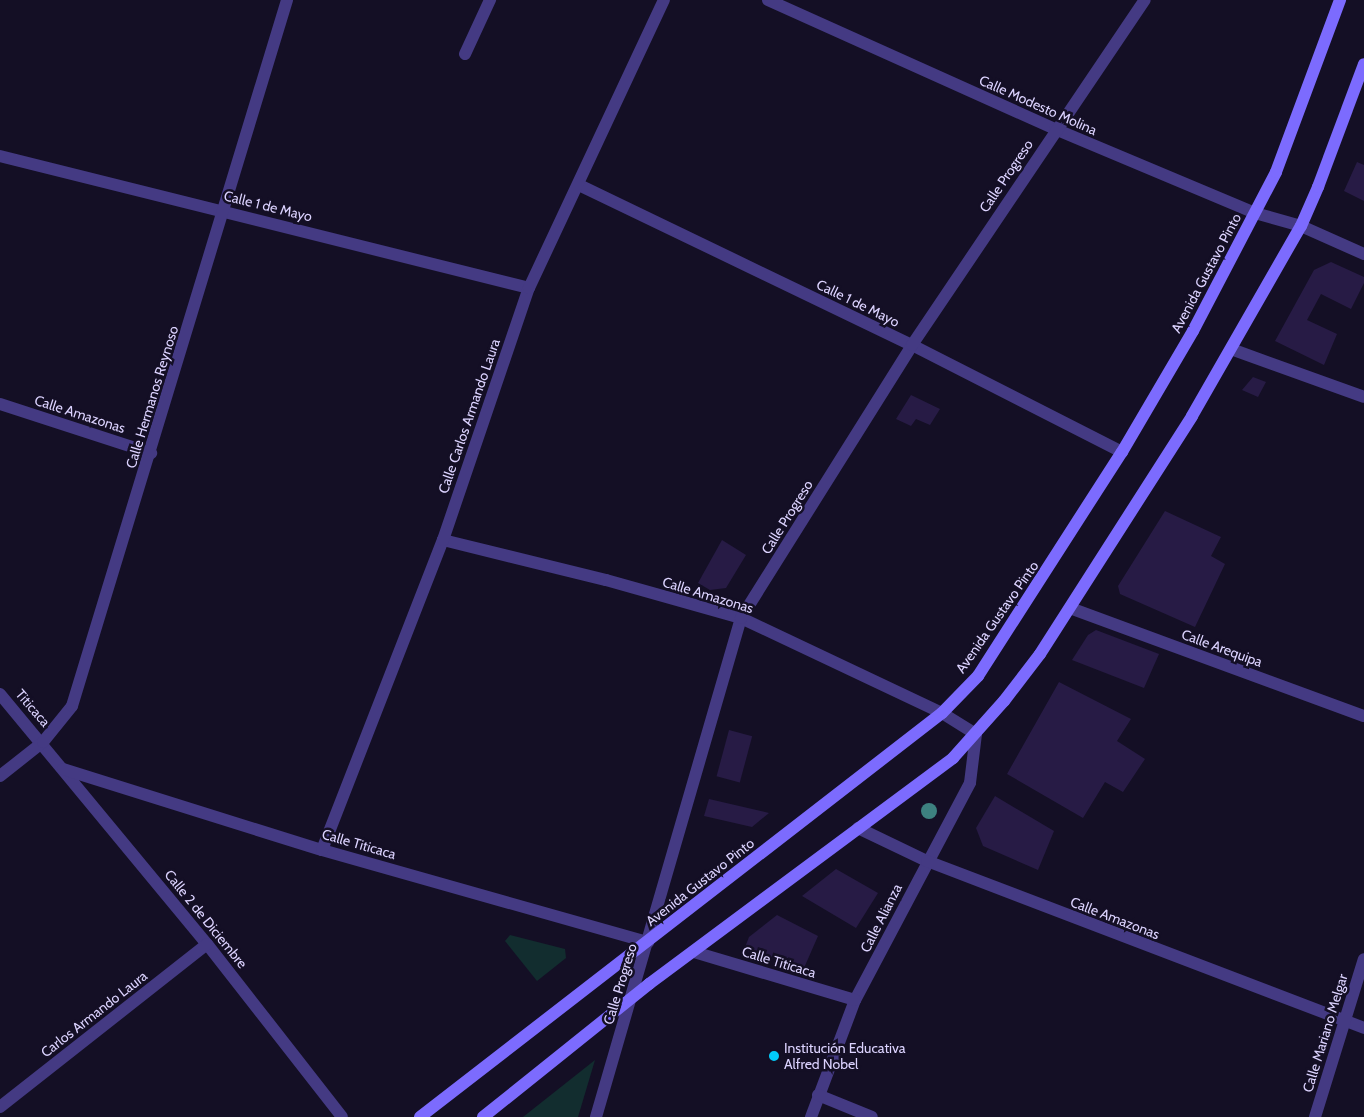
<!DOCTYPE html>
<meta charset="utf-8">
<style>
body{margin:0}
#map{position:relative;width:1364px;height:1117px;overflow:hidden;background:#140f25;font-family:Cabin,sans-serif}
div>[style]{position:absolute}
.green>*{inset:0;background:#122d2f}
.building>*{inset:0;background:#271b45;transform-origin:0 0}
.minor>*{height:12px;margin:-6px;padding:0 6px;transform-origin:6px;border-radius:6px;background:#443a83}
.secondary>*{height:12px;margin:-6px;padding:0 6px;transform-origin:6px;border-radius:6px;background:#7c6bfe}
.trees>*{width:16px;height:16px;margin:-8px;border-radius:50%;background:#3d8180}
.dots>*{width:14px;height:14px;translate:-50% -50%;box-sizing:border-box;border:2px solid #140f25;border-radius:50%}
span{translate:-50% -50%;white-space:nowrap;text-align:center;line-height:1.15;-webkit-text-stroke:5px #140f25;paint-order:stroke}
.street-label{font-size:14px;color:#dcd3ff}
.poi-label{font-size:14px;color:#dcd3ff}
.left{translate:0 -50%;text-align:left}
</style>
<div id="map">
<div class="green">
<i style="clip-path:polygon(510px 935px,565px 949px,566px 958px,537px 981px,505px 941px)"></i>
<i style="clip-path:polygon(595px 1060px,578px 1117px,523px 1117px)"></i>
</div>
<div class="building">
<i style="clip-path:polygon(1357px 162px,1364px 165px,1364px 201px,1344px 191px)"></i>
<i style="clip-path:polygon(1331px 262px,1364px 277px,1364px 283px,1351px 309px,1321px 294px,1307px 320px,1337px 334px,1324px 365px,1275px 341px,1314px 270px)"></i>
<i style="clip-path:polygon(1253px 377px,1266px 382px,1258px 397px,1242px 390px)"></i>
<i style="clip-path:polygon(911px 395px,940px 409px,930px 425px,916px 419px,911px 426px,896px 419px)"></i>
<i style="clip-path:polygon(1165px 511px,1221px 537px,1211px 556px,1225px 564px,1195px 627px,1120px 594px,1118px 586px)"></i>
<i style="clip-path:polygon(722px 540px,746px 555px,726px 588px,710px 590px,698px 583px)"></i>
<i style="clip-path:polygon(1096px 630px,1159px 654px,1144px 688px,1072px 660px,1088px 635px)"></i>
<i style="clip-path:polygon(1059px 682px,1131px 719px,1117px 741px,1145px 759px,1123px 792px,1105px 782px,1083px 818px,1007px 774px)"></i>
<i style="left:729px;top:730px;width:24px;height:48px;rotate:15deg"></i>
<i style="clip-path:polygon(995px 796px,1054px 831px,1038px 870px,983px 846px,976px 828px)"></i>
<i style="clip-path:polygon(709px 799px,769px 813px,752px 827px,704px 816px)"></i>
<i style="clip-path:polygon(836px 869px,878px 893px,856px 928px,802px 896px)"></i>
<i style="clip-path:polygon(777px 915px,818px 936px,804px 968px,744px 950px,749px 937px)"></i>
</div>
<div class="minor">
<i style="left:768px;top:0;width:315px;rotate:24.2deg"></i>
<i style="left:1055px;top:129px;width:217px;rotate:22.8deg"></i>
<i style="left:1255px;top:213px;width:48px;rotate:15.8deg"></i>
<i style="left:1301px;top:226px;width:69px;rotate:24deg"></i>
<i style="left:465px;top:54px;width:60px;rotate:-65.2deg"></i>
<i style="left:0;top:156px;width:545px;rotate:14.01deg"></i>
<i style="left:579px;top:185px;width:369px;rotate:25.7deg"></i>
<i style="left:912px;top:345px;width:236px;rotate:27deg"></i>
<i style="left:1231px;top:349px;width:141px;rotate:19.8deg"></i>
<i style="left:0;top:404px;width:159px;rotate:18deg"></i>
<i style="left:443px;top:540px;width:168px;rotate:13.8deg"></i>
<i style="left:606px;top:580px;width:140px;rotate:15.7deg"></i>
<i style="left:741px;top:618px;width:222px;rotate:25.3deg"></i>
<i style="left:942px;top:713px;width:40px;rotate:32deg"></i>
<i style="left:976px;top:734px;width:49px;rotate:97deg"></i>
<i style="left:970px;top:783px;width:246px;rotate:117.9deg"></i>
<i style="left:855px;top:1000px;width:125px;rotate:110.6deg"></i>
<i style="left:1070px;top:608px;width:313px;rotate:20.2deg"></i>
<i style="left:0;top:694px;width:325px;rotate:50.4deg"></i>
<i style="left:207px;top:944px;width:219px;rotate:52deg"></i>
<i style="left:63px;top:769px;width:271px;rotate:17.4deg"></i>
<i style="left:322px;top:850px;width:339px;rotate:15.8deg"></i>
<i style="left:0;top:776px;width:55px;rotate:-38.3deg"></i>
<i style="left:43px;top:742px;width:46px;rotate:-51.1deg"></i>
<i style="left:72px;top:706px;width:738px;rotate:-73.06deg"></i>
<i style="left:858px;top:828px;width:76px;rotate:25.6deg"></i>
<i style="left:927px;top:861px;width:468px;rotate:20.9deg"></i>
<i style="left:322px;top:850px;width:333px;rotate:-68.7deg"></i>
<i style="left:443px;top:540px;width:266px;rotate:-71.2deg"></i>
<i style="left:529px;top:288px;width:318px;rotate:-64.9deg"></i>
<i style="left:694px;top:952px;width:168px;rotate:16.6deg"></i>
<i style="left:818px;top:1095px;width:58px;rotate:22.2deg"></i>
<i style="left:0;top:1107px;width:263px;rotate:-38.2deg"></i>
<i style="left:596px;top:1117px;width:520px;rotate:-73.8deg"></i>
<i style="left:741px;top:618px;width:322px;rotate:-57.9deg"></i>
<i style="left:912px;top:345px;width:416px;rotate:-56deg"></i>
<i style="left:1315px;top:1117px;width:165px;rotate:-72.8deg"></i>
</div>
<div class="secondary">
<i style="left:420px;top:1117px;width:660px;rotate:-37.74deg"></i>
<i style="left:942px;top:713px;width:52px;rotate:-45.8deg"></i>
<i style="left:978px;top:676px;width:266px;rotate:-57.3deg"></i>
<i style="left:1122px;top:452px;width:140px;rotate:-59.6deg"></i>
<i style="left:1193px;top:331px;width:179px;rotate:-62.4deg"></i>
<i style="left:1276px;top:172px;width:184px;rotate:-69.6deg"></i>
<i style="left:483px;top:1117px;width:213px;rotate:-38.7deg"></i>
<i style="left:649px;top:984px;width:379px;rotate:-36.6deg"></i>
<i style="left:953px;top:758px;width:76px;rotate:-48.2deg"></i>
<i style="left:1004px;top:701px;width:59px;rotate:-52.5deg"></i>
<i style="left:1040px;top:654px;width:282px;rotate:-57.4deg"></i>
<i style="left:1192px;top:416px;width:219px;rotate:-60.2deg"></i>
<i style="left:1301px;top:226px;width:43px;rotate:-66.4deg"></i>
<i style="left:1318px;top:187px;width:131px;rotate:-69.5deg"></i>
</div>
<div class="trees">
<i style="left:929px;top:811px"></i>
</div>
<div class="dots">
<i style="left:774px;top:1056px;background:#02ccfb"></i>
</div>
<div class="street-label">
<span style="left:1038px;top:105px;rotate:24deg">Calle Modesto Molina</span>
<span style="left:1006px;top:176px;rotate:-56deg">Calle Progreso</span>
<span style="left:268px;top:206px;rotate:14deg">Calle 1 de Mayo</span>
<span style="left:1206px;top:273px;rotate:-62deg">Avenida Gustavo Pinto</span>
<span style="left:858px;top:303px;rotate:26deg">Calle 1 de Mayo</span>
<span style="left:152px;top:397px;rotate:-73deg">Calle Hermanos Reynoso</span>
<span style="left:80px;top:414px;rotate:18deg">Calle Amazonas</span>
<span style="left:469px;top:416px;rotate:-71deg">Calle Carlos Armando Laura</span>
<span style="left:787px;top:517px;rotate:-58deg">Calle Progreso</span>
<span style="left:708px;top:595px;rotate:17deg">Calle Amazonas</span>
<span style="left:997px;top:617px;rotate:-55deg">Avenida Gustavo Pinto</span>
<span style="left:1222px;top:648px;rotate:20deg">Calle Arequipa</span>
<span style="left:33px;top:708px;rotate:49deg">Titicaca</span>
<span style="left:359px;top:844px;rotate:16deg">Calle Titicaca</span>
<span style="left:700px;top:882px;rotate:-38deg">Avenida Gustavo Pinto</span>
<span style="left:881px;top:918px;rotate:-63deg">Calle Alianza</span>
<span style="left:1115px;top:918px;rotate:21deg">Calle Amazonas</span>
<span style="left:206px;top:919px;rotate:51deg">Calle 2 de Diciembre</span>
<span style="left:779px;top:962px;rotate:17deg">Calle Titicaca</span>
<span style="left:620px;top:984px;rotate:-73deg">Calle Progreso</span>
<span style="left:94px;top:1014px;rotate:-38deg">Carlos Armando Laura</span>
<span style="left:1325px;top:1033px;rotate:-73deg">Calle Mariano Melgar</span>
</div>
<div class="poi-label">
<span class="left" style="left:784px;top:1056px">Institución Educativa<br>Alfred Nobel</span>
</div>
</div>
